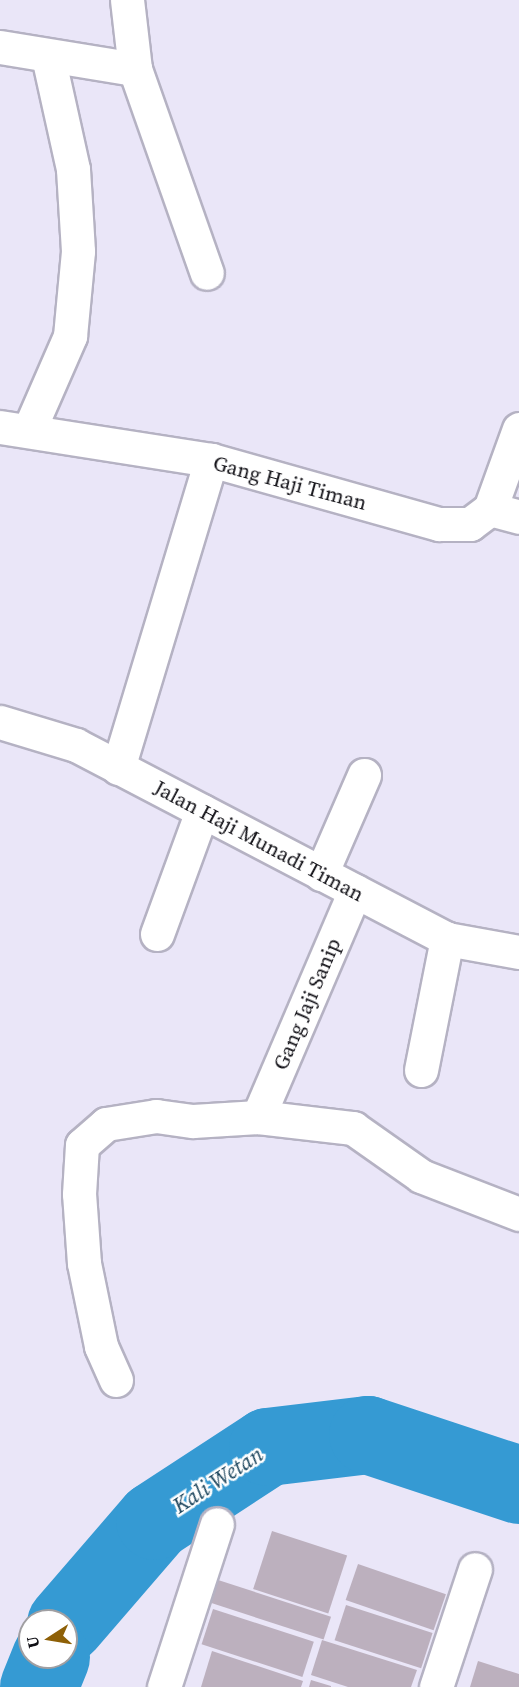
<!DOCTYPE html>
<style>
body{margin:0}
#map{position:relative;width:519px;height:1687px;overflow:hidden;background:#eae6f8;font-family:"Source Serif 4",serif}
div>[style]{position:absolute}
.river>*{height:78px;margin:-39px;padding:0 39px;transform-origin:39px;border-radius:39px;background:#359ad3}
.building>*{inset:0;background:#bcb0be;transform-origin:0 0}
.roads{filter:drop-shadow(2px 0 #b5b2c3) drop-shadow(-2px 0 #b5b2c3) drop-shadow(0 2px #b5b2c3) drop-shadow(0 -2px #b5b2c3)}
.minor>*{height:33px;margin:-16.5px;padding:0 16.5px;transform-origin:16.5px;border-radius:16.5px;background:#fff}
span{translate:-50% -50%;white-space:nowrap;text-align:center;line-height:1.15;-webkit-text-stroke:5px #fff;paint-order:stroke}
.street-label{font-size:21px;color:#111016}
.water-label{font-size:22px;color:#1c455d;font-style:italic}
.north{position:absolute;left:18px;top:1609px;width:60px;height:60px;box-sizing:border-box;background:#fff;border:2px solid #a09fa2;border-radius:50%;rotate:258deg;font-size:16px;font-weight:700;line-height:24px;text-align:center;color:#111016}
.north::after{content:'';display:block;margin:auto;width:21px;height:27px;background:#8e6007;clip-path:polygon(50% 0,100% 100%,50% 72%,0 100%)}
</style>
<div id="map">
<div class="river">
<i style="left:66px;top:1624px;width:136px;rotate:-49.2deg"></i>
<i style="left:155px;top:1521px;width:135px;rotate:-33.2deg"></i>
<i style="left:268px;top:1447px;width:101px;rotate:-6.8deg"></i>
<i style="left:368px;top:1435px;width:159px;rotate:18.3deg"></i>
<i style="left:39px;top:1687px;width:32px;rotate:-68deg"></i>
</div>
<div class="building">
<i style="left:272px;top:1531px;width:79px;height:61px;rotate:18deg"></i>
<i style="left:358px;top:1564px;width:93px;height:38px;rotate:19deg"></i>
<i style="left:215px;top:1579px;width:122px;height:24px;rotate:18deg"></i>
<i style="left:346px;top:1605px;width:91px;height:37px;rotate:18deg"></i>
<i style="left:213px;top:1609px;width:106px;height:37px;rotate:18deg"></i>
<i style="clip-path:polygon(322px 1640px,417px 1670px,411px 1687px,348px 1687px,311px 1675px)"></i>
<i style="clip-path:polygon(212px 1651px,303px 1681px,301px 1687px,201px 1687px)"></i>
<i style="clip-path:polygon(478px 1661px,519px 1674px,519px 1687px,470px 1687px)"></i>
<i style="clip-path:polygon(311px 1680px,331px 1686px,331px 1687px,309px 1687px)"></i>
</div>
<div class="roads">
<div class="minor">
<i style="left:0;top:47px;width:137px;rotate:9.3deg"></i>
<i style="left:135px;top:69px;width:69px;rotate:-96.6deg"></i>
<i style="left:135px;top:69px;width:216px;rotate:70.6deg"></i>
<i style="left:0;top:427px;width:214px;rotate:8.9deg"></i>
<i style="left:211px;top:460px;width:237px;rotate:15.7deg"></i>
<i style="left:439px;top:524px;width:31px"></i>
<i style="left:470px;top:524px;width:25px;rotate:-37deg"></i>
<i style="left:490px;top:509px;width:85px;rotate:-70.1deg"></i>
<i style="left:29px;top:430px;width:103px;rotate:-66.4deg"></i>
<i style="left:70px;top:336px;width:85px;rotate:-84.6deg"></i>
<i style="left:78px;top:251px;width:82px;rotate:-93.5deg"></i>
<i style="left:73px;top:169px;width:116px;rotate:-102.5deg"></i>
<i style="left:490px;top:509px;width:30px;rotate:15deg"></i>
<i style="left:0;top:722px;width:79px;rotate:16.8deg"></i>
<i style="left:76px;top:745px;width:419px;rotate:27.6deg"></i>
<i style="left:447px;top:939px;width:73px;rotate:10.2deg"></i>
<i style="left:118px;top:768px;width:322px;rotate:-73.2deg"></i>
<i style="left:321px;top:874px;width:108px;rotate:-66.5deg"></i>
<i style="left:157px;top:934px;width:131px;rotate:-69.9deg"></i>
<i style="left:421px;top:1070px;width:134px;rotate:-78.8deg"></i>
<i style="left:258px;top:1117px;width:246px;rotate:-66.8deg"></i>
<i style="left:116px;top:1380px;width:37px;rotate:-114deg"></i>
<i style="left:101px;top:1346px;width:85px;rotate:-101.6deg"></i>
<i style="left:84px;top:1263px;width:69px;rotate:-94.1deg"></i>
<i style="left:79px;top:1194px;width:49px;rotate:-86.5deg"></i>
<i style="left:82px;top:1145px;width:32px;rotate:-41deg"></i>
<i style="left:106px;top:1124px;width:51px;rotate:-9.1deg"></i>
<i style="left:156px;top:1116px;width:37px;rotate:8deg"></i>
<i style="left:193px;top:1121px;width:65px;rotate:-3.5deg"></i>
<i style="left:258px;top:1117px;width:96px;rotate:6.6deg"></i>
<i style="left:353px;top:1128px;width:83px;rotate:35.2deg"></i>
<i style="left:421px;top:1176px;width:105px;rotate:21.2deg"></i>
<i style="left:164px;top:1687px;width:171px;rotate:-72deg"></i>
<i style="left:436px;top:1687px;width:124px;rotate:-71.7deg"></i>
</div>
</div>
<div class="street-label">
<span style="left:290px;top:483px;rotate:15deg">Gang Haji Timan</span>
<span style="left:259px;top:841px;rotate:28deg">Jalan Haji Munadi Timan</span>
<span style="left:307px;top:1004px;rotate:-67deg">Gang Jaji Sanip</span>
</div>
<div class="water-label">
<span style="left:218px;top:1480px;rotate:-33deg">Kali Wetan</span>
</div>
<div class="north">U</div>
</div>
